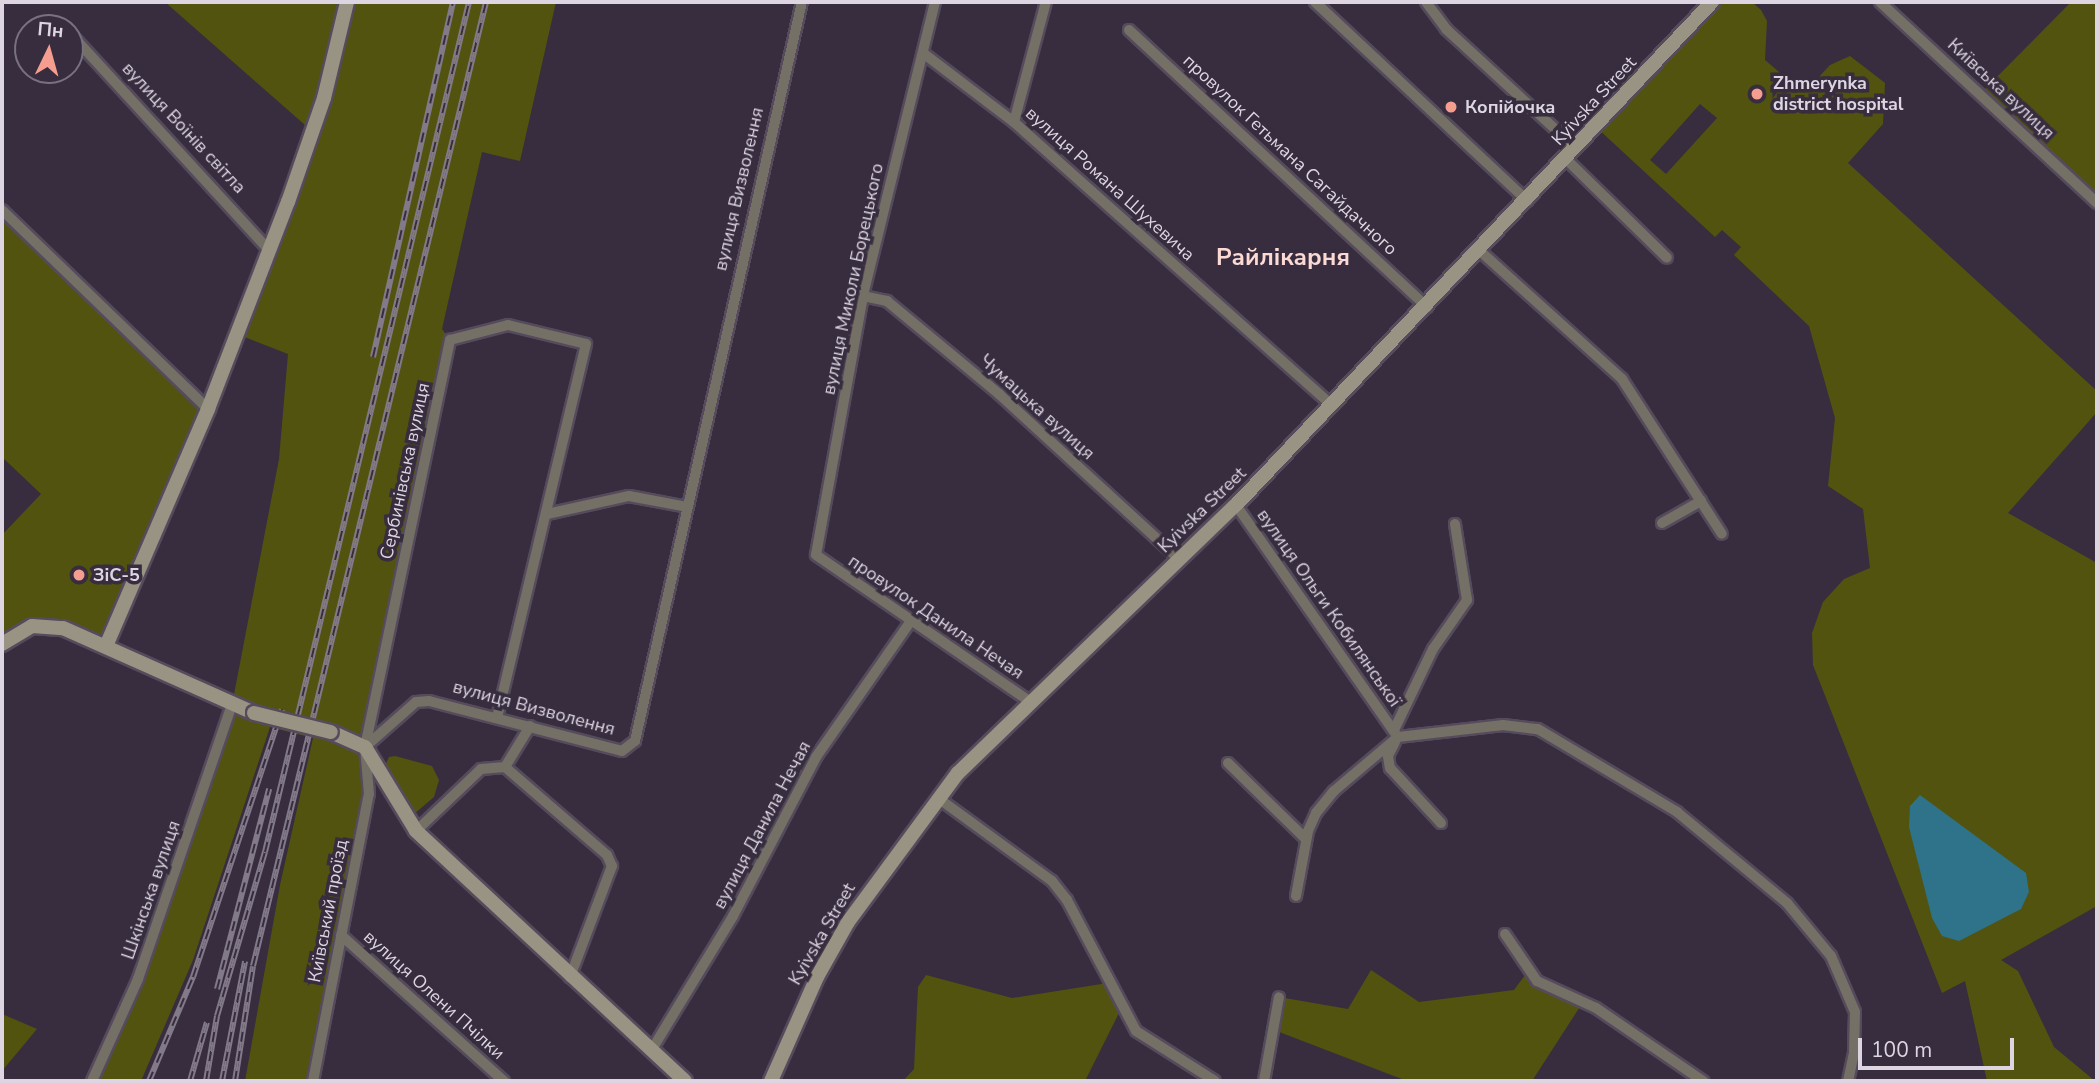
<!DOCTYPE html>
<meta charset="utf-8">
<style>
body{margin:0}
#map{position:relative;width:2099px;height:1083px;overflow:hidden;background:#372d3f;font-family:"Nunito Sans",sans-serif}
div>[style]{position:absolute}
.green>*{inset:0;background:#52530f}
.water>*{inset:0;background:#2e7389}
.roads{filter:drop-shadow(2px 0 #554b5c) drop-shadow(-2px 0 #554b5c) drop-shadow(0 2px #554b5c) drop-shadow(0 -2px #554b5c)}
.street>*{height:10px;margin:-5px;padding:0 5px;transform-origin:5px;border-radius:5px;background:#747066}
.secondary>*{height:14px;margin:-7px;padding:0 7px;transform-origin:7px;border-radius:7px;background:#999383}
.rail>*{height:6px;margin-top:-3px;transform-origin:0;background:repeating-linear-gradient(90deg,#372d3f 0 10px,#827989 0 20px);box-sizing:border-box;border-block:2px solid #827989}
.bridges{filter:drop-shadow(2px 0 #554b5c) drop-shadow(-2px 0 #554b5c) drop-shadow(0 2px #554b5c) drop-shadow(0 -2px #554b5c)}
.secondary-bridge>*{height:14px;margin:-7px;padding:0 7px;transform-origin:7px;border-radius:7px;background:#999383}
.dots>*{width:19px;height:19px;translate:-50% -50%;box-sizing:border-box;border:4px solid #372d3f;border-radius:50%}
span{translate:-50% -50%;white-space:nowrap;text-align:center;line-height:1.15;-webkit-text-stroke:7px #372d3f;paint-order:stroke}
.poi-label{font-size:18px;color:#ddd6e2;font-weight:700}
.left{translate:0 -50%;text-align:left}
.street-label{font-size:18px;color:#ddd6e2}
.district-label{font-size:24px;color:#fcd9d3;font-weight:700}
.frame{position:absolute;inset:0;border:4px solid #ddd6e2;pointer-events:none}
.north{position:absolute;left:14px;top:14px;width:70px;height:70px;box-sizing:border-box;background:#372d3f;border:2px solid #797180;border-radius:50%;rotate:5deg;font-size:19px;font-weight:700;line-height:28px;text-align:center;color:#ddd6e2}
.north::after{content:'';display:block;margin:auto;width:24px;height:32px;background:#f59d8f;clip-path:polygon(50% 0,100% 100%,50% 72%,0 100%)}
.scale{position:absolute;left:1858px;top:1038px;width:156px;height:32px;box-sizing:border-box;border:4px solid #ddd6e2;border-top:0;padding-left:9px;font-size:21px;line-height:24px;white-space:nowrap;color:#ddd6e2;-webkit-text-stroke:5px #372d3f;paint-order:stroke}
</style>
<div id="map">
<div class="green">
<i style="clip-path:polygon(165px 2px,556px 2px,520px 161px,482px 152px,442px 329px,450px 340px,365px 746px,369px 769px,313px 1081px,245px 1081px,280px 885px,313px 738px,270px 727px,193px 960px,141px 1081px,92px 1081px,108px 1051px,232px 705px,279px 459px,288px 354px,237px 334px,313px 132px)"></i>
<i style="clip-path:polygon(evenodd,1712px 2px,1752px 2px,1761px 10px,1767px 21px,1765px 60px,1804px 93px,1830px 65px,1850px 56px,1885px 83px,1883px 124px,1848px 163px,2097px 391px,2097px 412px,2008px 513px,2097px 563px,2097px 906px,2001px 960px,2018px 971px,2054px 1047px,2095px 1081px,1987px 1081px,1965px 981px,1942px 993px,1813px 665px,1812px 633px,1823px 602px,1844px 579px,1870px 568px,1863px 509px,1828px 486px,1835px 418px,1809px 326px,1734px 255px,1741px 247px,1722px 230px,1715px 237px,1596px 127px,1712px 2px,1700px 104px,1717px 118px,1666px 174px,1650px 160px,1700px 104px)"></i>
<i style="clip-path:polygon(2071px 2px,2097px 2px,2097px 203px,1980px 94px)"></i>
<i style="clip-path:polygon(2px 210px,208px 409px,106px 646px,52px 625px,2px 644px,2px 535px,41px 494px,2px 457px)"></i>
<i style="clip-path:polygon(395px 756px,432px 766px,439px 780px,434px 797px,407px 820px,382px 772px,389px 757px)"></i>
<i style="clip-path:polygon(1371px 970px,1419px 1002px,1514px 990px,1528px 971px,1583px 1002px,1532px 1081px,1407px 1081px,1274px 1030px,1279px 997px,1348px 1009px)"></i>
<i style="clip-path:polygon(926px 975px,1012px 998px,1108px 983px,1122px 1007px,1085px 1081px,903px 1081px,914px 1069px,918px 987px)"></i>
<i style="clip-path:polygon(2px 1014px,37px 1029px,2px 1071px)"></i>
</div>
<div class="water">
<i style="clip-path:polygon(1920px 795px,2026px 873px,2029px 892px,2021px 909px,1959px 941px,1942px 936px,1932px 918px,1909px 827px,1910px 806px)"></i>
</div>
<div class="roads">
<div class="street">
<i style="left:935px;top:2px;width:303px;rotate:103.8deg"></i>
<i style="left:863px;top:296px;width:263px;rotate:100.3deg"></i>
<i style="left:816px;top:555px;width:258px;rotate:34.4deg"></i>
<i style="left:1315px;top:2px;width:291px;rotate:43.1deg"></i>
<i style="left:1426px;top:2px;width:34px;rotate:53deg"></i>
<i style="left:1446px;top:29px;width:176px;rotate:42.5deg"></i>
<i style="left:1880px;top:2px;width:296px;rotate:42.8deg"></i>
<i style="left:1129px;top:30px;width:407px;rotate:42.9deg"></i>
<i style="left:70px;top:33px;width:294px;rotate:47.5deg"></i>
<i style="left:923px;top:53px;width:114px;rotate:37.2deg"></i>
<i style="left:1014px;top:122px;width:426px;rotate:41.7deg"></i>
<i style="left:1014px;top:122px;width:124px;rotate:-75.1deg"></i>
<i style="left:1566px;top:159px;width:141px;rotate:44.4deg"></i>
<i style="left:2px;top:210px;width:286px;rotate:44deg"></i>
<i style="left:1480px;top:251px;width:191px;rotate:42deg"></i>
<i style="left:1622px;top:379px;width:184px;rotate:57.2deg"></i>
<i style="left:863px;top:296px;width:25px;rotate:12deg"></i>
<i style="left:887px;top:301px;width:146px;rotate:39.7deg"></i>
<i style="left:999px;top:394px;width:244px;rotate:42.5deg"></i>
<i style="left:1236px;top:505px;width:283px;rotate:55.1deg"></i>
<i style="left:547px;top:514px;width:84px;rotate:-12.4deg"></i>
<i style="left:629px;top:496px;width:59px;rotate:10.7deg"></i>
<i style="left:1662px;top:523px;width:45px;rotate:-29.4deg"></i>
<i style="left:1394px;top:730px;width:90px;rotate:-64.3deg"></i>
<i style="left:1433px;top:649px;width:60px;rotate:-55.2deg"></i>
<i style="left:1467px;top:600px;width:77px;rotate:-99deg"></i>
<i style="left:1398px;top:737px;width:106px;rotate:-6.5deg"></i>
<i style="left:1503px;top:725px;width:35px;rotate:7deg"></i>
<i style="left:1538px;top:729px;width:162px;rotate:30.8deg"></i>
<i style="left:1677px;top:812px;width:143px;rotate:39.6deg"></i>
<i style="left:1787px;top:903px;width:69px;rotate:50.3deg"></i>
<i style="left:1831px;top:956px;width:61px;rotate:66.8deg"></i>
<i style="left:1855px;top:1012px;width:41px;rotate:91.4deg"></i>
<i style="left:1854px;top:1053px;width:29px;rotate:102deg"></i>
<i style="left:1395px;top:742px;width:16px;rotate:117deg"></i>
<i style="left:1388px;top:756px;width:12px;rotate:81deg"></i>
<i style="left:1390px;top:768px;width:75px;rotate:47.2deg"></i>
<i style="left:365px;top:747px;width:68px;rotate:-41.4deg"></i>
<i style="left:416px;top:702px;width:13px;rotate:-4deg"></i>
<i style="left:429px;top:701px;width:199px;rotate:14.5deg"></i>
<i style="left:622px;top:751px;width:16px;rotate:-38deg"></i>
<i style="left:635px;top:741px;width:758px;rotate:-77.27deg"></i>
<i style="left:1228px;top:763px;width:109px;rotate:44.3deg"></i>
<i style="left:505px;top:767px;width:48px;rotate:-58.6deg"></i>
<i style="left:938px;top:798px;width:141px;rotate:36.1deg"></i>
<i style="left:1052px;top:881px;width:24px;rotate:52deg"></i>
<i style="left:1067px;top:900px;width:148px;rotate:62.2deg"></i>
<i style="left:1136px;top:1031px;width:93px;rotate:32.3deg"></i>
<i style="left:416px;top:831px;width:90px;rotate:-43.6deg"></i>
<i style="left:481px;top:769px;width:24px;rotate:-5deg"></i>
<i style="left:505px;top:767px;width:135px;rotate:40.8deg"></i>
<i style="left:607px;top:855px;width:12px;rotate:66deg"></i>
<i style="left:612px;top:866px;width:119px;rotate:110.7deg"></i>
<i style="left:1296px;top:896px;width:66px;rotate:-79.5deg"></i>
<i style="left:1308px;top:831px;width:20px;rotate:-66deg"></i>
<i style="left:1316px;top:813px;width:28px;rotate:-51deg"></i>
<i style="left:1334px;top:791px;width:84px;rotate:-40.2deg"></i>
<i style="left:1505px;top:934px;width:57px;rotate:55.8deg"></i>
<i style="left:1537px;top:981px;width:65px;rotate:24.6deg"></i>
<i style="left:1596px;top:1008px;width:130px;rotate:34.3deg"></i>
<i style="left:341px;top:935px;width:219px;rotate:41.9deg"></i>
<i style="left:651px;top:1051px;width:158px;rotate:-58.7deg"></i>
<i style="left:733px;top:916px;width:179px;rotate:-62.4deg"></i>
<i style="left:816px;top:757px;width:166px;rotate:-55.1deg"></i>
<i style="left:92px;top:1081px;width:112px;rotate:-65.7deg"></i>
<i style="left:138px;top:979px;width:290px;rotate:-71.1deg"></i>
<i style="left:313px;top:1081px;width:292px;rotate:-79deg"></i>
<i style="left:369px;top:794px;width:47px;rotate:-94.9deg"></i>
<i style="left:365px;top:747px;width:416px;rotate:-78.2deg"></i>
<i style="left:450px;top:340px;width:60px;rotate:-14.5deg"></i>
<i style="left:508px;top:325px;width:80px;rotate:13.7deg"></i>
<i style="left:586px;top:344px;width:383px;rotate:103.4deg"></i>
<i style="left:1264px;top:1081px;width:85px;rotate:-79.9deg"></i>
</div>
<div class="secondary">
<i style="left:2px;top:644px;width:35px;rotate:-31deg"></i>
<i style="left:32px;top:626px;width:31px;rotate:4deg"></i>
<i style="left:63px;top:628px;width:209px;rotate:24deg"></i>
<i style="left:106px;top:646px;width:258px;rotate:-66.7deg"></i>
<i style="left:208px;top:409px;width:222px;rotate:-68.9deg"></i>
<i style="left:288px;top:202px;width:110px;rotate:-70.9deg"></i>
<i style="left:324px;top:98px;width:99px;rotate:-76.5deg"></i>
<i style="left:331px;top:732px;width:37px;rotate:24deg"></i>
<i style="left:365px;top:747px;width:98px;rotate:58.7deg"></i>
<i style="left:416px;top:831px;width:367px;rotate:42.9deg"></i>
<i style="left:771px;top:1081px;width:114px;rotate:-66.1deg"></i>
<i style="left:817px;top:977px;width:63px;rotate:-60.6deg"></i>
<i style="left:848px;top:922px;width:185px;rotate:-53.6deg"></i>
<i style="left:958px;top:773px;width:386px;rotate:-44deg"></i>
<i style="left:1236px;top:505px;width:693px;rotate:-46.58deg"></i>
</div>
</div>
<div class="rail">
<i style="left:373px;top:357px;width:364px;rotate:-77.3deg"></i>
<i style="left:217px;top:989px;width:207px;rotate:-75.4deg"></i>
<i style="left:149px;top:1081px;width:113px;rotate:-67.1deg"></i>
<i style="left:193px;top:977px;width:282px;rotate:-71.6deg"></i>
<i style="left:190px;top:1081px;width:61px;rotate:-73.9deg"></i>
<i style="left:206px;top:1081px;width:66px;rotate:-80.4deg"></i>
<i style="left:217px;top:1016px;width:171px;rotate:-73.7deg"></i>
<i style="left:265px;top:852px;width:874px;rotate:-76.5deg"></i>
<i style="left:222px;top:1081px;width:122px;rotate:-79.1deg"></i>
<i style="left:235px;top:1081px;width:116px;rotate:-81.1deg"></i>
<i style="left:253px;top:966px;width:992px;rotate:-76.41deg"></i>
</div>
<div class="bridges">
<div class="secondary-bridge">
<i style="left:254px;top:713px;width:79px;rotate:13.9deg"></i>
</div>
</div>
<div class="dots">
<i style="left:1757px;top:94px;background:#f59d8f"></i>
<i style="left:1451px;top:107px;background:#f59d8f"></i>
<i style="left:79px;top:575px;background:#f59d8f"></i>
</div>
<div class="poi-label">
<span class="left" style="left:1773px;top:94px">Zhmerynka<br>district hospital</span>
<span class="left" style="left:1465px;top:107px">Копійочка</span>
<span class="left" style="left:93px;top:575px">ЗіС-5</span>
</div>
<div class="street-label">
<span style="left:2001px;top:89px;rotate:43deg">Київська вулиця</span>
<span style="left:1594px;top:101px;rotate:-47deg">Kyivska Street</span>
<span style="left:184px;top:128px;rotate:47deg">вулиця Воїнів світла</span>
<span style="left:1290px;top:155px;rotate:43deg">провулок Гетьмана Сагайдачного</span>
<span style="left:1110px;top:184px;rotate:42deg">вулиця Романа Шухевича</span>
<span style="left:739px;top:189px;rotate:-77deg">вулиця Визволення</span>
<span style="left:853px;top:279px;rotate:-78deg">вулиця Миколи Борецького</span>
<span style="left:1037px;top:407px;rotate:42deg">Чумацька вулиця</span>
<span style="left:405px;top:471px;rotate:-78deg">Сербинівська вулиця</span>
<span style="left:1202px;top:510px;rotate:-44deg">Kyivska Street</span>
<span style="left:1329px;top:608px;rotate:55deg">вулиця Ольги Кобилянської</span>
<span style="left:936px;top:617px;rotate:34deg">провулок Данила Нечая</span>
<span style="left:534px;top:708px;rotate:15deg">вулиця Визволення</span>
<span style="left:762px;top:825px;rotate:-62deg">вулиця Данила Нечая</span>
<span style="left:151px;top:890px;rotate:-71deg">Шкінська вулиця</span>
<span style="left:328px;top:911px;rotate:-79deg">Київський проїзд</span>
<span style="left:822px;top:934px;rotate:-60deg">Kyivska Street</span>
<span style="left:434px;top:995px;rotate:42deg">вулиця Олени Пчілки</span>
</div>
<div class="district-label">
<span style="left:1283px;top:258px">Райлікарня</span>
</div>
<div class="frame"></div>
<div class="north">Пн</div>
<div class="scale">100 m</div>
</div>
